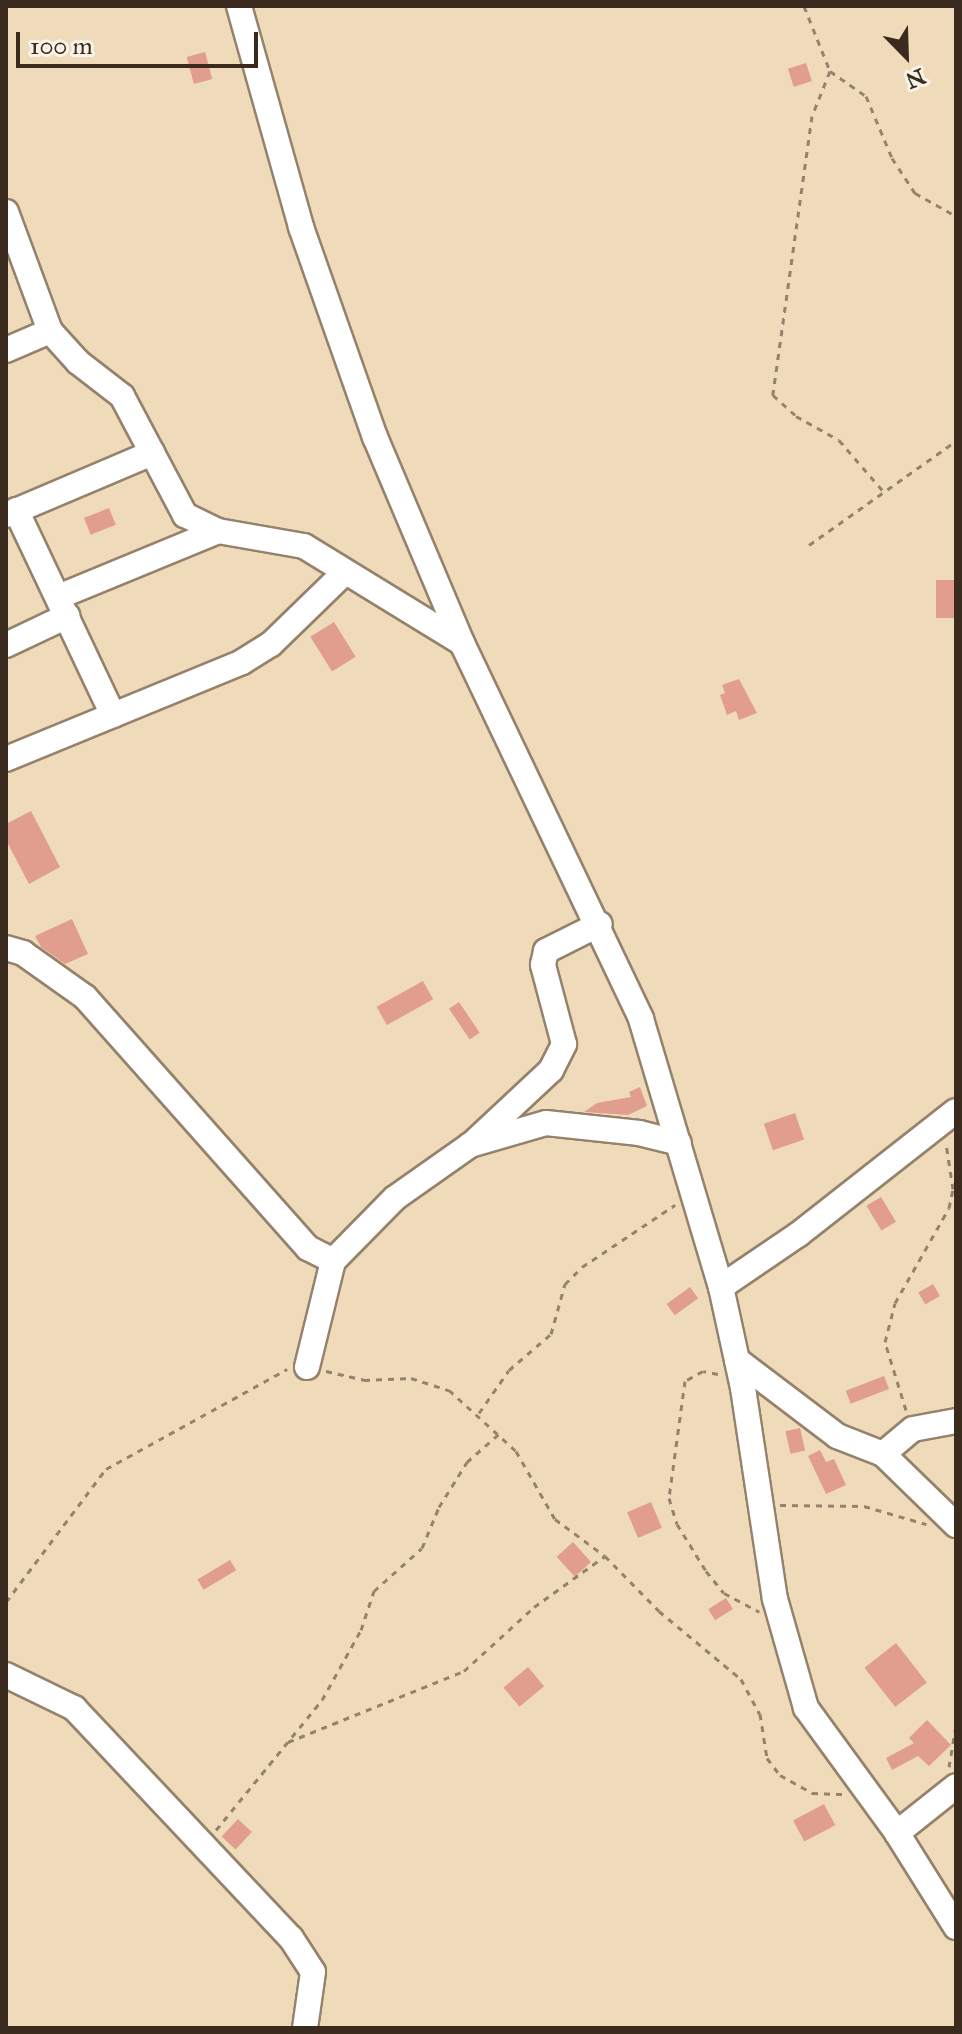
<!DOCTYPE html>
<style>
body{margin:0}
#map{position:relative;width:962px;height:2034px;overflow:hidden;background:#efdbb9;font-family:"IM FELL Great Primer",serif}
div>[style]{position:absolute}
.building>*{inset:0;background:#e19e8f;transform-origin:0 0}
.path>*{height:3px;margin-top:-1.5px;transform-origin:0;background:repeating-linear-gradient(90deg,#95826c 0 6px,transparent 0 12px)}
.roads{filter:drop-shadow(2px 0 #95826c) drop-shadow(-2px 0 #95826c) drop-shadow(0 2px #95826c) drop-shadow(0 -2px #95826c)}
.minor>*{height:24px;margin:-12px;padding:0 12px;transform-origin:12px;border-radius:12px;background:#fff}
span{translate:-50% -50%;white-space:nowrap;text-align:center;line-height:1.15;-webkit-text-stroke:7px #f7f3e8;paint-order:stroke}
.frame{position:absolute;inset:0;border:8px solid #3b2a1e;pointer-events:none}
.north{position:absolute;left:866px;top:16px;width:80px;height:80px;-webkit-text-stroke:6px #f7f3e8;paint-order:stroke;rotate:157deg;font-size:22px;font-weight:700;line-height:32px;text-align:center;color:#3b2a1e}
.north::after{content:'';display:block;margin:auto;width:28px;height:36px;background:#3b2a1e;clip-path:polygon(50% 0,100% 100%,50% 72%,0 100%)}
.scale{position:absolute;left:16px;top:32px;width:242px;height:36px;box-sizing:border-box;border:4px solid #3b2a1e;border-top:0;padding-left:10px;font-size:24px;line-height:28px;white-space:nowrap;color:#3b2a1e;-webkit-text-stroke:6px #f7f3e8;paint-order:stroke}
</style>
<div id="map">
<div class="building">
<i style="left:205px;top:52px;width:28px;height:19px;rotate:75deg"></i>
<i style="left:806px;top:63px;width:19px;height:19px;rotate:72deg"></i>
<i style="left:109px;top:508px;width:18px;height:27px;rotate:68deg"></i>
<i style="left:956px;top:580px;width:38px;height:20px;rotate:90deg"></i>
<i style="left:334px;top:622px;width:41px;height:28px;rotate:58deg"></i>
<i style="clip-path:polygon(739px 679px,757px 713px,739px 720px,736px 711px,727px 715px,720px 695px,725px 693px,722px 685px)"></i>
<i style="clip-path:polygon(31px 811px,60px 867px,29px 884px,6px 840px,6px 824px)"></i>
<i style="clip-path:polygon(72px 919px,88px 954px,65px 964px,41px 947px,35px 936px)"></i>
<i style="left:423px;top:981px;width:21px;height:53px;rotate:61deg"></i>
<i style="left:459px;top:1002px;width:37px;height:12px;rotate:56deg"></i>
<i style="clip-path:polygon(640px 1087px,647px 1106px,628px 1115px,584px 1112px,597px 1103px,631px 1097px,629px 1092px)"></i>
<i style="left:795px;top:1113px;width:28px;height:33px;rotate:71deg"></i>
<i style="left:881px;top:1197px;width:29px;height:17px;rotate:59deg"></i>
<i style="left:933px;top:1284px;width:14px;height:17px;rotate:60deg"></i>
<i style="left:690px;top:1287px;width:14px;height:29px;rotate:54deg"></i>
<i style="left:884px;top:1376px;width:14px;height:41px;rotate:69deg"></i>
<i style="left:800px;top:1428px;width:23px;height:15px;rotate:77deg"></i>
<i style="clip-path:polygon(820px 1450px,826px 1462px,834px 1459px,846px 1485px,826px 1494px,808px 1456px)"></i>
<i style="left:651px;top:1502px;width:28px;height:26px;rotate:67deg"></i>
<i style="left:573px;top:1542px;width:27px;height:22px;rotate:48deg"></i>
<i style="left:230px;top:1560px;width:12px;height:38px;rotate:59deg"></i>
<i style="left:726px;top:1598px;width:13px;height:21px;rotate:58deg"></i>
<i style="left:896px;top:1643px;width:50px;height:40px;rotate:52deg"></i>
<i style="left:528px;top:1667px;width:25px;height:32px;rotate:50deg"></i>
<i style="clip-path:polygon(927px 1720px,951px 1745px,929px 1766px,918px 1756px,892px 1770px,886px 1758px,914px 1743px,909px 1738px)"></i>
<i style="left:824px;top:1804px;width:24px;height:35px;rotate:62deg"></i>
<i style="left:238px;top:1819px;width:19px;height:24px;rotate:43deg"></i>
</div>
<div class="path">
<i style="left:804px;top:6px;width:70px;rotate:68.2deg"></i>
<i style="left:830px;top:71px;width:44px;rotate:34.8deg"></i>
<i style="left:866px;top:96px;width:67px;rotate:67.2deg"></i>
<i style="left:892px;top:158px;width:42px;rotate:56.7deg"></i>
<i style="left:915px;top:193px;width:47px;rotate:29.3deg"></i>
<i style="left:830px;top:71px;width:48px;rotate:111.8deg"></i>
<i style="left:812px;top:116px;width:282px;rotate:98deg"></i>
<i style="left:773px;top:395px;width:31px;rotate:42deg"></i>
<i style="left:796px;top:416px;width:49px;rotate:29.2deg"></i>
<i style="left:839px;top:440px;width:69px;rotate:49.1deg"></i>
<i style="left:809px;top:545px;width:180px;rotate:-35.3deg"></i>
<i style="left:326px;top:1371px;width:39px;rotate:13deg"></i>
<i style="left:364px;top:1380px;width:47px;rotate:-2.4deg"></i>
<i style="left:411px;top:1378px;width:40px;rotate:18deg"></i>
<i style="left:449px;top:1390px;width:91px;rotate:42.3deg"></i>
<i style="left:516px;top:1451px;width:78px;rotate:60.2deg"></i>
<i style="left:555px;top:1519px;width:62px;rotate:36.5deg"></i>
<i style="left:605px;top:1556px;width:77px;rotate:45.5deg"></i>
<i style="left:659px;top:1611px;width:107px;rotate:39.7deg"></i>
<i style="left:741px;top:1679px;width:40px;rotate:62deg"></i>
<i style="left:760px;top:1714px;width:45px;rotate:81deg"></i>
<i style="left:767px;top:1758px;width:21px;rotate:53deg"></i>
<i style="left:780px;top:1775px;width:37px;rotate:29deg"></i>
<i style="left:812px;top:1793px;width:34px;rotate:2deg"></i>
<i style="left:718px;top:1374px;width:15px;rotate:-169deg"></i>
<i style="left:703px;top:1371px;width:21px;rotate:151deg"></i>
<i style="left:685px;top:1381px;width:118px;rotate:97.8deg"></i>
<i style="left:669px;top:1498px;width:27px;rotate:73deg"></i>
<i style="left:677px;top:1524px;width:55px;rotate:58.3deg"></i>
<i style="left:706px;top:1571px;width:28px;rotate:51deg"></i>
<i style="left:724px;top:1593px;width:40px;rotate:28deg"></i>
<i style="left:906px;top:1410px;width:71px;rotate:-107.2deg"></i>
<i style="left:885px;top:1342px;width:40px;rotate:-75.6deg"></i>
<i style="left:895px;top:1303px;width:109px;rotate:-60.4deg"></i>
<i style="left:949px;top:1208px;width:19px;rotate:-78deg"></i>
<i style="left:953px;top:1189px;width:47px;rotate:-98.7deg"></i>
<i style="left:479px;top:1413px;width:52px;rotate:-55.1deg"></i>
<i style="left:509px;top:1370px;width:55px;rotate:-40.6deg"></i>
<i style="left:551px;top:1334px;width:52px;rotate:-74.4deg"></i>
<i style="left:565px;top:1284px;width:24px;rotate:-45deg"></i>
<i style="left:582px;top:1267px;width:112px;rotate:-33.7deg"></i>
<i style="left:780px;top:1505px;width:84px;rotate:0.7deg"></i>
<i style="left:864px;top:1506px;width:65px;rotate:16.2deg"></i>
<i style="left:6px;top:1602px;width:166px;rotate:-53.1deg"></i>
<i style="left:106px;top:1469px;width:207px;rotate:-28.9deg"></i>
<i style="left:288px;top:1742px;width:190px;rotate:-22deg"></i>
<i style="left:464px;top:1671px;width:95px;rotate:-42.4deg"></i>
<i style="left:534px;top:1607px;width:87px;rotate:-35.7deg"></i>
<i style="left:949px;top:1767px;width:43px;rotate:-80.5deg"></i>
<i style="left:216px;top:1830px;width:168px;rotate:-50.8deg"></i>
<i style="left:322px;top:1700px;width:80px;rotate:-60.9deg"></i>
<i style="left:361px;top:1630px;width:41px;rotate:-71.6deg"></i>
<i style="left:374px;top:1591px;width:64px;rotate:-41.9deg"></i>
<i style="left:422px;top:1548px;width:44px;rotate:-67.5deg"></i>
<i style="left:439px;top:1507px;width:53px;rotate:-58.1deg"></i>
<i style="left:467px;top:1462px;width:44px;rotate:-41.3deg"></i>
</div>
<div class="roads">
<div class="minor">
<i style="left:239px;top:6px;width:230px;rotate:74.3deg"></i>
<i style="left:301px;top:227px;width:223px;rotate:70.6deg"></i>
<i style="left:375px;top:437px;width:224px;rotate:67.1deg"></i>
<i style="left:462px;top:643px;width:416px;rotate:64.5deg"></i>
<i style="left:641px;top:1019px;width:280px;rotate:73.4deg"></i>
<i style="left:721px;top:1287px;width:103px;rotate:77.7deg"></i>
<i style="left:743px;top:1388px;width:213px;rotate:81.4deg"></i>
<i style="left:775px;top:1599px;width:113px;rotate:74.1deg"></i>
<i style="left:806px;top:1708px;width:155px;rotate:53.9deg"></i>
<i style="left:897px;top:1833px;width:111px;rotate:57.9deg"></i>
<i style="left:6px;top:212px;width:127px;rotate:69.7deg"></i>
<i style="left:50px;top:331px;width:42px;rotate:47.9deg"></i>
<i style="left:78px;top:362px;width:56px;rotate:37.7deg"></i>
<i style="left:122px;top:396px;width:135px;rotate:62.1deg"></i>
<i style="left:185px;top:515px;width:37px;rotate:26deg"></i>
<i style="left:218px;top:531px;width:87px;rotate:9.9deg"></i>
<i style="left:304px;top:546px;width:185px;rotate:31.5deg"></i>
<i style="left:6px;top:350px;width:48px;rotate:-23.4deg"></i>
<i style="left:16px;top:510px;width:227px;rotate:64.7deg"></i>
<i style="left:6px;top:515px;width:159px;rotate:-23deg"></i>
<i style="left:58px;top:597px;width:173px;rotate:-22.4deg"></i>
<i style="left:6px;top:645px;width:68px;rotate:-25.4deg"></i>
<i style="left:6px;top:759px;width:255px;rotate:-22.3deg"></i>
<i style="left:242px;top:662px;width:34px;rotate:-32deg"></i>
<i style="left:271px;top:644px;width:102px;rotate:-44.2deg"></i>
<i style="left:6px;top:948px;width:18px;rotate:16deg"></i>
<i style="left:23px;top:953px;width:76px;rotate:35.4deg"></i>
<i style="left:85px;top:997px;width:336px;rotate:48.4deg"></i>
<i style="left:308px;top:1248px;width:28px;rotate:27deg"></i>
<i style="left:473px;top:1143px;width:107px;rotate:-43.1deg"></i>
<i style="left:551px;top:1070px;width:29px;rotate:-63deg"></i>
<i style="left:564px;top:1044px;width:82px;rotate:-104.9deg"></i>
<i style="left:543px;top:965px;width:14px;rotate:-78deg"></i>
<i style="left:546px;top:951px;width:60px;rotate:-26.6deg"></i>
<i style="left:721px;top:1287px;width:94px;rotate:-34.2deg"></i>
<i style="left:799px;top:1234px;width:199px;rotate:-38.1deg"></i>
<i style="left:737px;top:1360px;width:126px;rotate:37.2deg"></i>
<i style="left:837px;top:1436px;width:49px;rotate:21.4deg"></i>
<i style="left:883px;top:1454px;width:102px;rotate:44.2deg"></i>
<i style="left:307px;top:1367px;width:109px;rotate:-76.2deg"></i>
<i style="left:333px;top:1261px;width:88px;rotate:-45.5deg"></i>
<i style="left:395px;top:1198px;width:92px;rotate:-35.2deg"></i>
<i style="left:470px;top:1145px;width:79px;rotate:-16.1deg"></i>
<i style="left:546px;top:1123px;width:94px;rotate:6.1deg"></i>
<i style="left:639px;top:1133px;width:41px;rotate:14deg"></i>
<i style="left:883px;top:1454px;width:39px;rotate:-40deg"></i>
<i style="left:913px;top:1429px;width:44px;rotate:-10.5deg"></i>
<i style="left:6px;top:1675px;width:76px;rotate:25.9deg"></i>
<i style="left:74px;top:1708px;width:316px;rotate:46.7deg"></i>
<i style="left:291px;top:1938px;width:40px;rotate:57.1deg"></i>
<i style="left:313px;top:1972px;width:57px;rotate:98.1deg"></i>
<i style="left:897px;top:1833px;width:75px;rotate:-38.5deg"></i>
</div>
</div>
<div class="frame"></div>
<div class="north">N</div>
<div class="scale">100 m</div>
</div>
